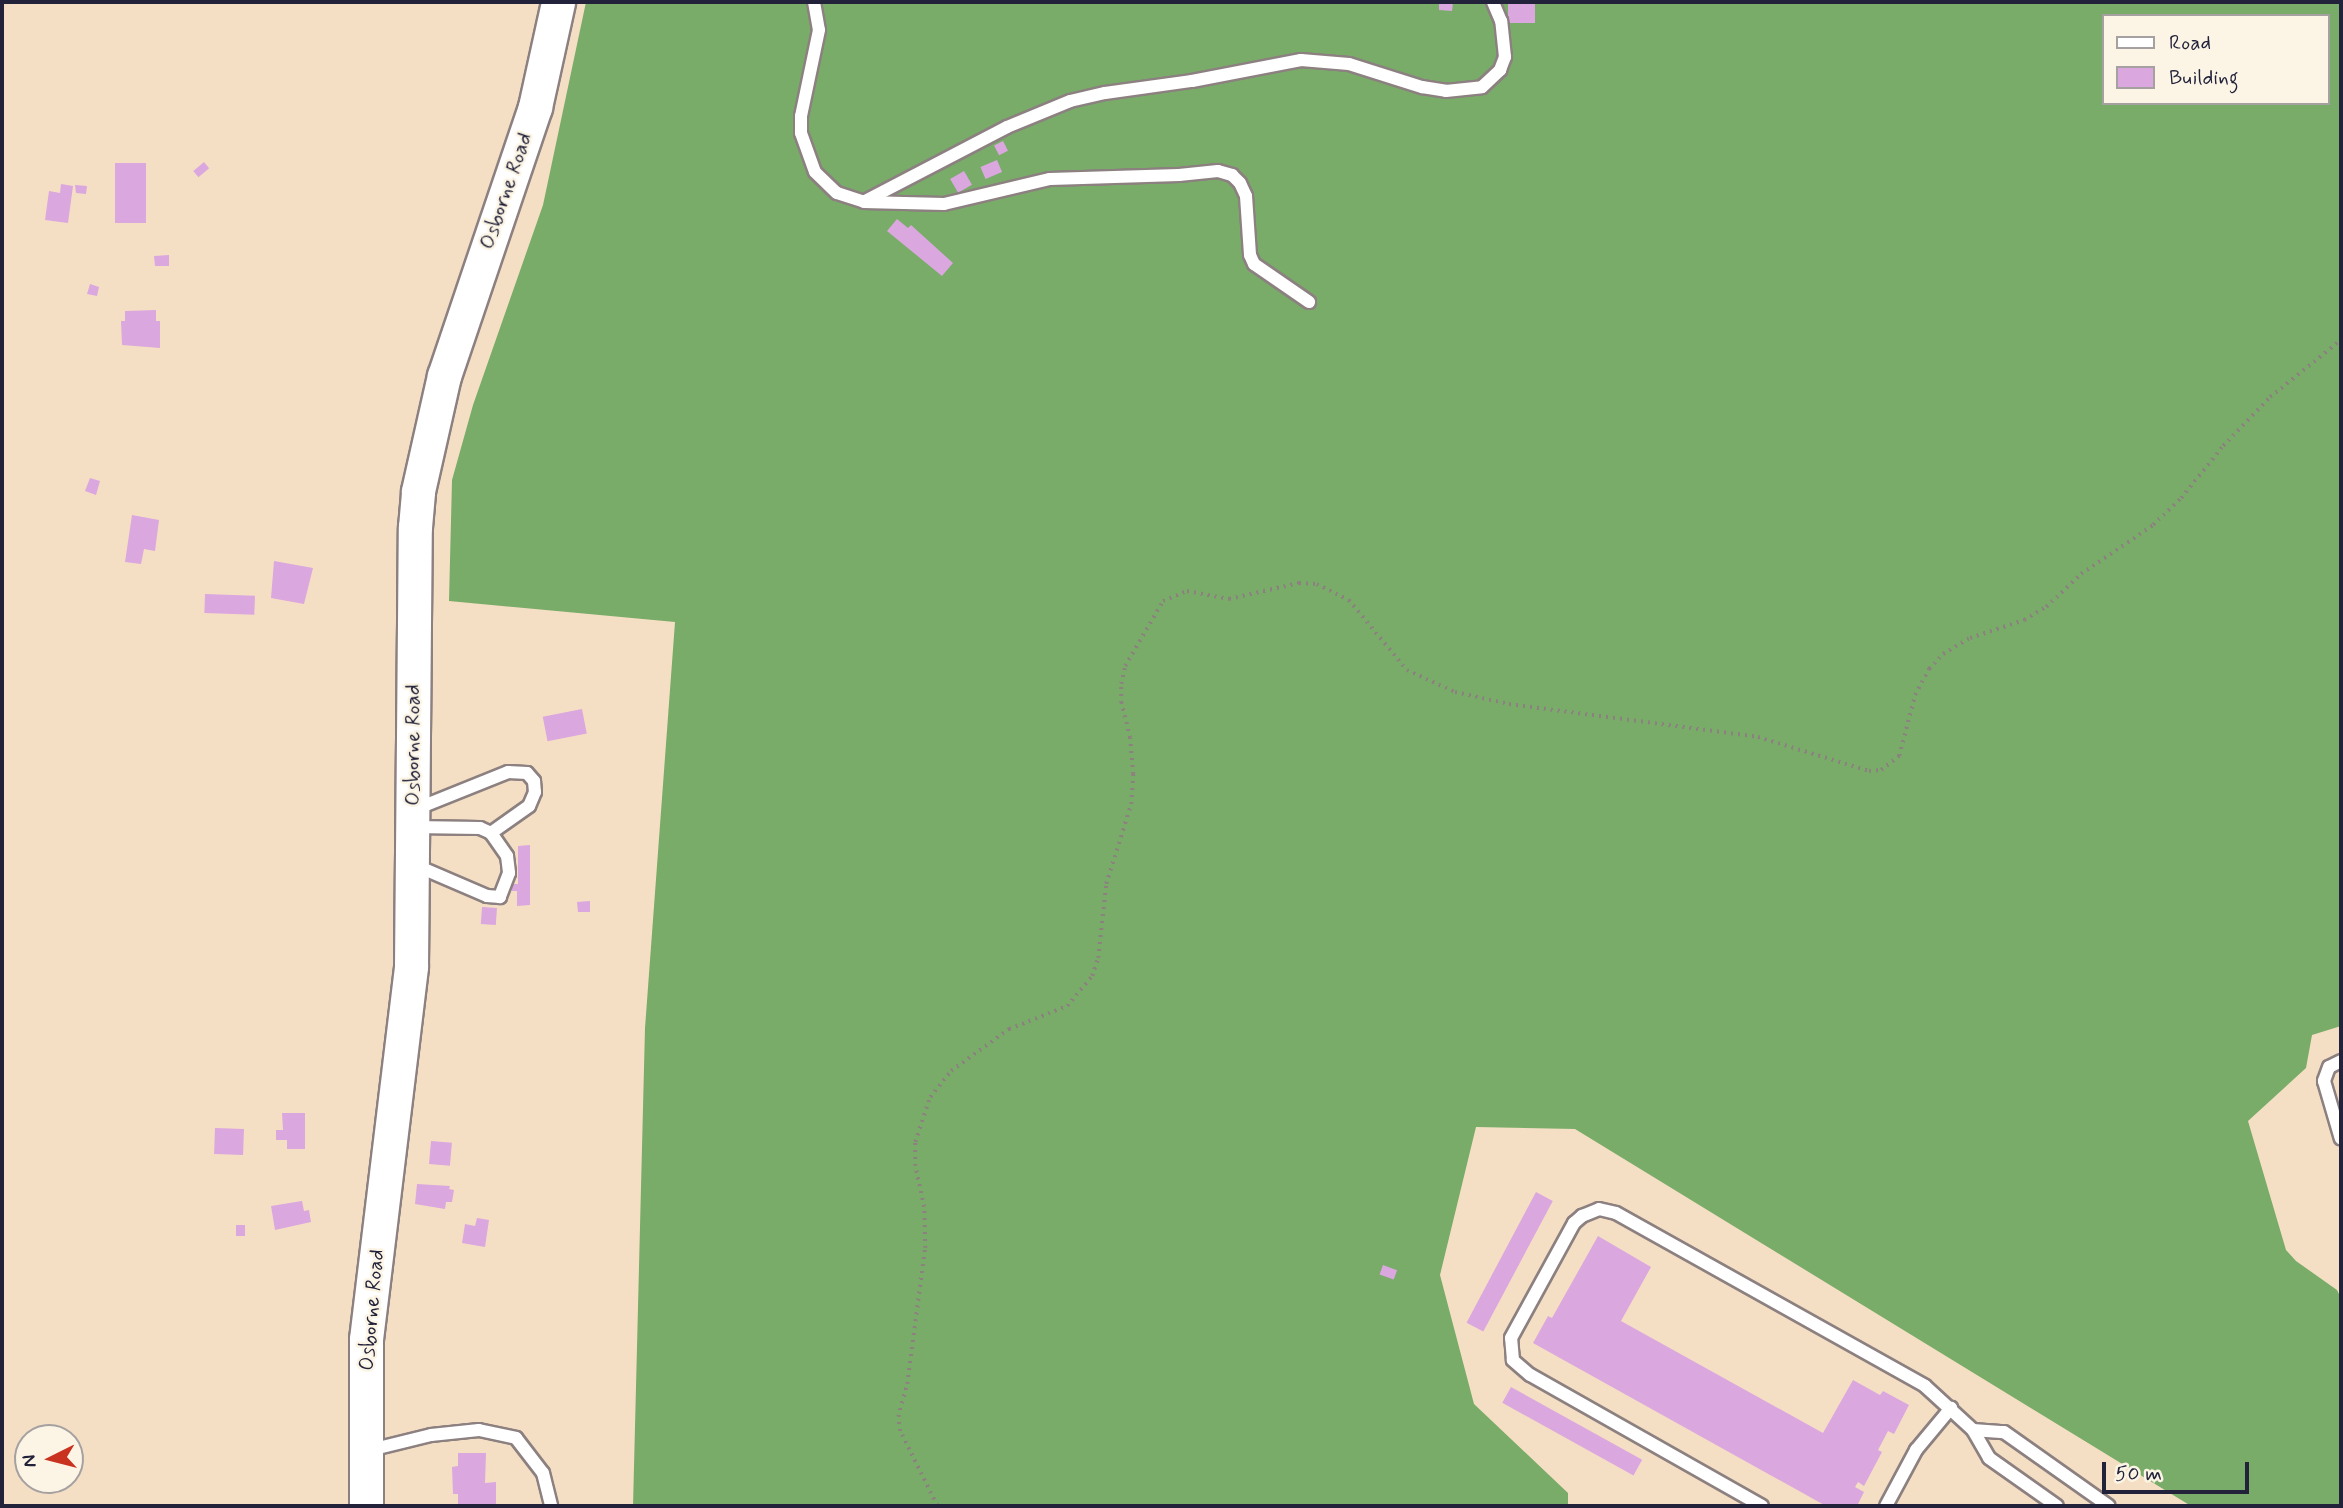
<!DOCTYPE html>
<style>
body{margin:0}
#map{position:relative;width:2343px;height:1508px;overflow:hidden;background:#f5dfc4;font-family:Mynerve,sans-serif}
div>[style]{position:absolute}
.forest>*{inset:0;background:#79ac68}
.building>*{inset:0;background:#daa7df;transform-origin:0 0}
.path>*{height:3.5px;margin-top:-1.75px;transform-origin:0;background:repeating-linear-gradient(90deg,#8c8080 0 2px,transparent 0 7px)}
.roads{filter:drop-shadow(2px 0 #8c8080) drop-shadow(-2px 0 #8c8080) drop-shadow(0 2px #8c8080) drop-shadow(0 -2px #8c8080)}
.lane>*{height:12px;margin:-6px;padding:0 6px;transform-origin:6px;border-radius:6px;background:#fff}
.secondary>*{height:33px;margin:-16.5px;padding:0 16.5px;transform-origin:16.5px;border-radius:16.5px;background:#fff}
span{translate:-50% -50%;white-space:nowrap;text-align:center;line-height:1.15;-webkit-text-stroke:5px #fcf5e5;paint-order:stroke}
.street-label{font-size:21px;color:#22223b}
.frame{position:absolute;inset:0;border:4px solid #22223b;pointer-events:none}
.legend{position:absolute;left:2102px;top:14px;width:228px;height:91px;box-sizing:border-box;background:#fcf5e5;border:2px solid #a5a1a1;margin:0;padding:9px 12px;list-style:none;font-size:21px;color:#22223b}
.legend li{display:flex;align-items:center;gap:14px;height:35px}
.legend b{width:35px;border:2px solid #a5a1a1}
.north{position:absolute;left:14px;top:1424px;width:70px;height:70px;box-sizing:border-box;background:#fcf5e5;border:2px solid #a5a1a1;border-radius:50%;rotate:264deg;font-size:19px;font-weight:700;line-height:28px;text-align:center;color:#22223b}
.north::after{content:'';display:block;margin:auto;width:24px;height:32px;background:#c8321e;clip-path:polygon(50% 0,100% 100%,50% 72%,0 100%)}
.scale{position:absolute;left:2102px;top:1462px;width:147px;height:32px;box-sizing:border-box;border:4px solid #22223b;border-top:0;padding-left:9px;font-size:21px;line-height:24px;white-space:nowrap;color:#22223b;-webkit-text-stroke:5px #fcf5e5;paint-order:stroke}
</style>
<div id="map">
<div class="forest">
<i style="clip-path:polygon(evenodd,586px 2px,2341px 2px,2341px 1026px,2312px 1035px,2306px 1068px,2248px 1121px,2286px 1250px,2296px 1261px,2337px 1290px,2341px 1298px,2341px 1506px,2191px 1506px,1575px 1129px,1476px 1127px,1440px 1275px,1474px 1404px,1568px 1493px,1568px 1506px,633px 1506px,645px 1028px,675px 622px,449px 601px,452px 480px,473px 405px,543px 205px,586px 2px,2103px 16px,2327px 16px,2327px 103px,2103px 103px,2103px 16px)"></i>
</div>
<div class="building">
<i style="clip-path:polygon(1439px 2px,1453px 2px,1452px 11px,1439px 10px)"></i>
<i style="left:1508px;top:2px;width:27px;height:21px"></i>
<i style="left:1003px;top:141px;width:11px;height:10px;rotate:63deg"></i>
<i style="left:997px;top:160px;width:13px;height:18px;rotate:67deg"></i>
<i style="left:204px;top:162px;width:8px;height:14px;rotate:50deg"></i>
<i style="left:115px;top:163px;width:31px;height:60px"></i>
<i style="left:964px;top:171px;width:16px;height:16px;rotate:60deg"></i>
<i style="clip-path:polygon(61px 184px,73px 186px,68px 223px,45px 220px,49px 191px,60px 193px)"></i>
<i style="clip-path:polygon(75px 185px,87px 186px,86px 194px,76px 193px)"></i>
<i style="clip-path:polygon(897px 219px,908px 228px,911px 225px,953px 263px,942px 276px,887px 231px)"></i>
<i style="clip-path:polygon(169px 255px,169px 266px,155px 266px,154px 256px)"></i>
<i style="clip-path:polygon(90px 284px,99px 287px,97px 296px,87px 294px)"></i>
<i style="clip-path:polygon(156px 310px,156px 321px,160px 321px,160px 348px,122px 345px,121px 321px,125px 321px,125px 311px)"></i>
<i style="clip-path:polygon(90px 478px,100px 481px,96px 495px,85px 491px)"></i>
<i style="clip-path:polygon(132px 515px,159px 520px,155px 551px,144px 549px,141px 564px,125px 562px)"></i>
<i style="clip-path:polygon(274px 561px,313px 568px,304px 604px,271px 598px)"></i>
<i style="left:205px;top:594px;width:50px;height:19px;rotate:2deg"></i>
<i style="left:582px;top:709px;width:25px;height:40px;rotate:79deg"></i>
<i style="clip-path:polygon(530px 845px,530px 905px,517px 906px,517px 891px,512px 891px,511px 884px,518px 884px,518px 846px)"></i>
<i style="clip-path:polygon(590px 901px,590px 912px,578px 912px,577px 902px)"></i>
<i style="left:482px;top:907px;width:15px;height:17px;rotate:4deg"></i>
<i style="clip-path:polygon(282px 1113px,305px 1113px,305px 1149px,287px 1149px,287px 1140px,276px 1140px,276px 1130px,283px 1130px)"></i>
<i style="left:215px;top:1128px;width:29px;height:26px;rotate:2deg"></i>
<i style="left:431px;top:1141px;width:21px;height:23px;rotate:5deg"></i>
<i style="clip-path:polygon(417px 1184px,450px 1186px,449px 1189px,454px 1190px,452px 1202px,446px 1202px,445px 1209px,415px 1204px)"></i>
<i style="left:1536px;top:1192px;width:19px;height:148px;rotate:28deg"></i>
<i style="clip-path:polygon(302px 1201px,304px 1211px,309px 1210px,311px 1222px,275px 1230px,271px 1206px)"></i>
<i style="clip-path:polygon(477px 1218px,489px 1220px,485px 1247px,462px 1243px,465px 1224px,475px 1226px)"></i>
<i style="left:236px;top:1225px;width:9px;height:11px"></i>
<i style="clip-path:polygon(1598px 1236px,1651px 1267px,1621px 1321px,1823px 1433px,1853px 1380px,1880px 1395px,1883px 1391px,1909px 1405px,1894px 1434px,1888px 1431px,1878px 1450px,1882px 1452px,1864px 1486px,1858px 1482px,1855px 1487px,1864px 1492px,1857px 1506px,1826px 1506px,1533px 1343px,1548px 1316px,1552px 1318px)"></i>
<i style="left:1383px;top:1265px;width:15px;height:10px;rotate:20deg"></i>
<i style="left:1511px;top:1387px;width:150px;height:18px;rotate:29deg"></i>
<i style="clip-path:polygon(458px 1453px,486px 1453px,485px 1483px,496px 1482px,496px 1506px,458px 1506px,458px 1494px,453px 1494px,452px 1467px,458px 1466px)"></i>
</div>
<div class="path">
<i style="left:937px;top:1506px;width:84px;rotate:-116.3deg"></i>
<i style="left:900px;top:1431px;width:14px;rotate:-98deg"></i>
<i style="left:898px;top:1417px;width:34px;rotate:-75deg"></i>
<i style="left:907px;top:1384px;width:137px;rotate:-82.5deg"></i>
<i style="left:925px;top:1248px;width:41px;rotate:-91.4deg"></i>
<i style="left:924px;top:1207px;width:42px;rotate:-102.4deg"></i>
<i style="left:915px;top:1166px;width:24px;rotate:-90deg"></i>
<i style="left:915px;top:1142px;width:47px;rotate:-71.6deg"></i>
<i style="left:930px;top:1097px;width:33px;rotate:-51deg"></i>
<i style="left:951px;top:1071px;width:72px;rotate:-35.9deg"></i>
<i style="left:1009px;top:1029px;width:62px;rotate:-21.6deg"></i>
<i style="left:1067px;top:1006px;width:39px;rotate:-50deg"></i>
<i style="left:1092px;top:976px;width:19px;rotate:-72deg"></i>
<i style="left:1098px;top:958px;width:74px;rotate:-83.8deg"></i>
<i style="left:1106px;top:884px;width:84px;rotate:-72.6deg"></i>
<i style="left:1131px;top:804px;width:30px;rotate:-86deg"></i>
<i style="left:1133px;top:774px;width:36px;rotate:-95deg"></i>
<i style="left:1130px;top:738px;width:36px;rotate:-104deg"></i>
<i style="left:1121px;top:703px;width:19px;rotate:-90deg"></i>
<i style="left:1121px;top:684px;width:18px;rotate:-77deg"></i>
<i style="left:1125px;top:666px;width:75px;rotate:-59.7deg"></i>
<i style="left:1163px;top:601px;width:26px;rotate:-23deg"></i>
<i style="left:1187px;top:591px;width:43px;rotate:10.8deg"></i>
<i style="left:1229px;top:599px;width:72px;rotate:-12.9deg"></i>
<i style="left:1299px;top:583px;width:18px;rotate:3deg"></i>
<i style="left:1317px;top:584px;width:36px;rotate:27deg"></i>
<i style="left:1349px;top:600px;width:91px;rotate:50.4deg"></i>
<i style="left:1407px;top:670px;width:53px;rotate:24.6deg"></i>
<i style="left:1455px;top:692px;width:55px;rotate:12.5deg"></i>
<i style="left:1509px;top:704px;width:251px;rotate:7.5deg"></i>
<i style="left:1758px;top:737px;width:116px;rotate:17deg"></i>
<i style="left:1869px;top:771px;width:12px;rotate:-5deg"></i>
<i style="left:1881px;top:770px;width:23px;rotate:-38deg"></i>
<i style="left:1899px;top:756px;width:63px;rotate:-75.3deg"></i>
<i style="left:1915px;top:695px;width:30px;rotate:-62deg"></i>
<i style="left:1929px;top:669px;width:21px;rotate:-47deg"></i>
<i style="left:1943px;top:654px;width:31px;rotate:-31deg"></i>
<i style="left:1970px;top:638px;width:57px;rotate:-18.4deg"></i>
<i style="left:2024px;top:620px;width:26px;rotate:-31deg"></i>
<i style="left:2046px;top:607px;width:48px;rotate:-43.3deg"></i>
<i style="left:2081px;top:574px;width:87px;rotate:-34.2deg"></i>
<i style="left:2153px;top:525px;width:39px;rotate:-44deg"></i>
<i style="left:2181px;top:498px;width:67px;rotate:-51.1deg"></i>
<i style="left:2223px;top:446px;width:68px;rotate:-46.2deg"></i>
<i style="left:2270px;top:397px;width:91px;rotate:-38.8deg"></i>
</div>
<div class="roads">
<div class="lane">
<i style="left:814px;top:2px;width:28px;rotate:80deg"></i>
<i style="left:819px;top:30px;width:88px;rotate:101.8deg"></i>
<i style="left:801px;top:116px;width:17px;rotate:90deg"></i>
<i style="left:801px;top:133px;width:41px;rotate:70.3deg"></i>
<i style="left:815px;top:172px;width:30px;rotate:44deg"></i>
<i style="left:837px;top:193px;width:28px;rotate:18deg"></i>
<i style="left:864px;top:202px;width:80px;rotate:1.4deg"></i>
<i style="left:944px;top:204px;width:109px;rotate:-13.3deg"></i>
<i style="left:1050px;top:179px;width:129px;rotate:-1.8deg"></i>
<i style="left:1179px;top:175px;width:39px;rotate:-6deg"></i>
<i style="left:1218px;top:171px;width:15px;rotate:16deg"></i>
<i style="left:1232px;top:175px;width:11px;rotate:45deg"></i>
<i style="left:1240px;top:183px;width:14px;rotate:65deg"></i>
<i style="left:1246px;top:196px;width:59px;rotate:86.1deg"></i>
<i style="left:1250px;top:255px;width:10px;rotate:66deg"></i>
<i style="left:1254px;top:264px;width:67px;rotate:34.6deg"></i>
<i style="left:865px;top:201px;width:160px;rotate:-27.5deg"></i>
<i style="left:1007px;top:127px;width:68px;rotate:-22.4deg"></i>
<i style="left:1070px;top:101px;width:36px;rotate:-13deg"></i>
<i style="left:1105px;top:93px;width:88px;rotate:-7.9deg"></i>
<i style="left:1192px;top:81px;width:111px;rotate:-10.9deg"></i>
<i style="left:1301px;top:60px;width:48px;rotate:4.8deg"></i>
<i style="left:1349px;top:64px;width:77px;rotate:17.5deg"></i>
<i style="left:1422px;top:87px;width:24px;rotate:9deg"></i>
<i style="left:1446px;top:91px;width:36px;rotate:-6deg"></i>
<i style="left:1482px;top:87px;width:25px;rotate:-43deg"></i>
<i style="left:1500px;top:70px;width:14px;rotate:-69deg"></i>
<i style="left:1505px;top:57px;width:36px;rotate:-96deg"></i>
<i style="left:1501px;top:21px;width:21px;rotate:-113deg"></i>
<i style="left:416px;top:809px;width:99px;rotate:-21.9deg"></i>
<i style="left:508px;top:772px;width:19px;rotate:3deg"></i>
<i style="left:527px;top:773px;width:11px;rotate:49deg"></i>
<i style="left:534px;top:781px;width:11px;rotate:85deg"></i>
<i style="left:535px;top:792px;width:15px;rotate:113deg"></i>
<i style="left:529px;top:806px;width:47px;rotate:144.6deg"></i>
<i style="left:413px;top:827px;width:67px;rotate:0.9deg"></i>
<i style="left:480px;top:828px;width:12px;rotate:24deg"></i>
<i style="left:491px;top:833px;width:28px;rotate:55deg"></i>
<i style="left:507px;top:856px;width:17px;rotate:83deg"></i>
<i style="left:509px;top:873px;width:26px;rotate:111deg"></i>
<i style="left:500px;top:897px;width:13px;rotate:-176deg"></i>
<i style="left:487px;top:896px;width:78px;rotate:-156.7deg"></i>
<i style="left:2341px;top:1061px;width:13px;rotate:153deg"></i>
<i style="left:2329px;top:1067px;width:15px;rotate:110deg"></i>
<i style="left:2324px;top:1081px;width:60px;rotate:73.7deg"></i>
<i style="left:1973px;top:1430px;width:31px;rotate:4deg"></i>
<i style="left:2004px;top:1432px;width:128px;rotate:35.2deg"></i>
<i style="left:366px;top:1451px;width:67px;rotate:-13.8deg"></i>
<i style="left:431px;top:1435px;width:48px;rotate:-5.9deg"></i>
<i style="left:479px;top:1430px;width:38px;rotate:12deg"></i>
<i style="left:516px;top:1438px;width:44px;rotate:52.4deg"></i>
<i style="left:543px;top:1473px;width:34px;rotate:76deg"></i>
<i style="left:1762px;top:1506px;width:266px;rotate:-150.5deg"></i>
<i style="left:1530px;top:1375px;width:23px;rotate:-139deg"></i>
<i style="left:1513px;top:1360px;width:22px;rotate:-95deg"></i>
<i style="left:1511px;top:1338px;width:131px;rotate:-61.3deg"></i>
<i style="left:1574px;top:1223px;width:11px;rotate:-41deg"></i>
<i style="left:1582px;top:1216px;width:18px;rotate:-22deg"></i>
<i style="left:1599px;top:1209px;width:17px;rotate:13deg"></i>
<i style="left:1616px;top:1213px;width:354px;rotate:29.2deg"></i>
<i style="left:1925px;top:1386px;width:65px;rotate:42.5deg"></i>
<i style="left:1973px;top:1430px;width:32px;rotate:60deg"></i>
<i style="left:1989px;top:1458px;width:83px;rotate:35.2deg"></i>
<i style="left:1886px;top:1506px;width:64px;rotate:-61.8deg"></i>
<i style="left:1916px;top:1450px;width:55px;rotate:-50.2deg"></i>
</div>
<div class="secondary">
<i style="left:366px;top:1506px;width:167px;rotate:-90deg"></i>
<i style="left:366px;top:1339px;width:376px;rotate:-83.1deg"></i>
<i style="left:411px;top:966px;width:439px;rotate:-89.5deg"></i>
<i style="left:415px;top:527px;width:36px;rotate:-85deg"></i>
<i style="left:418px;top:491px;width:118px;rotate:-77.3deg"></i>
<i style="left:444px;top:376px;width:284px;rotate:-71.3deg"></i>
<i style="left:535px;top:107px;width:107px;rotate:-77.6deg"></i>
</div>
</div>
<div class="street-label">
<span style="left:506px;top:191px;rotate:-71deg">Osborne Road</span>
<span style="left:413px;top:745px;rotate:-90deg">Osborne Road</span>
<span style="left:372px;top:1310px;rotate:-85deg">Osborne Road</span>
</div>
<div class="frame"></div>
<ul class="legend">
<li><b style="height:9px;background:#fff"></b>Road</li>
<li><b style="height:19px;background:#daa7df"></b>Building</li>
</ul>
<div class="north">N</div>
<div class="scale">50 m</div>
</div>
